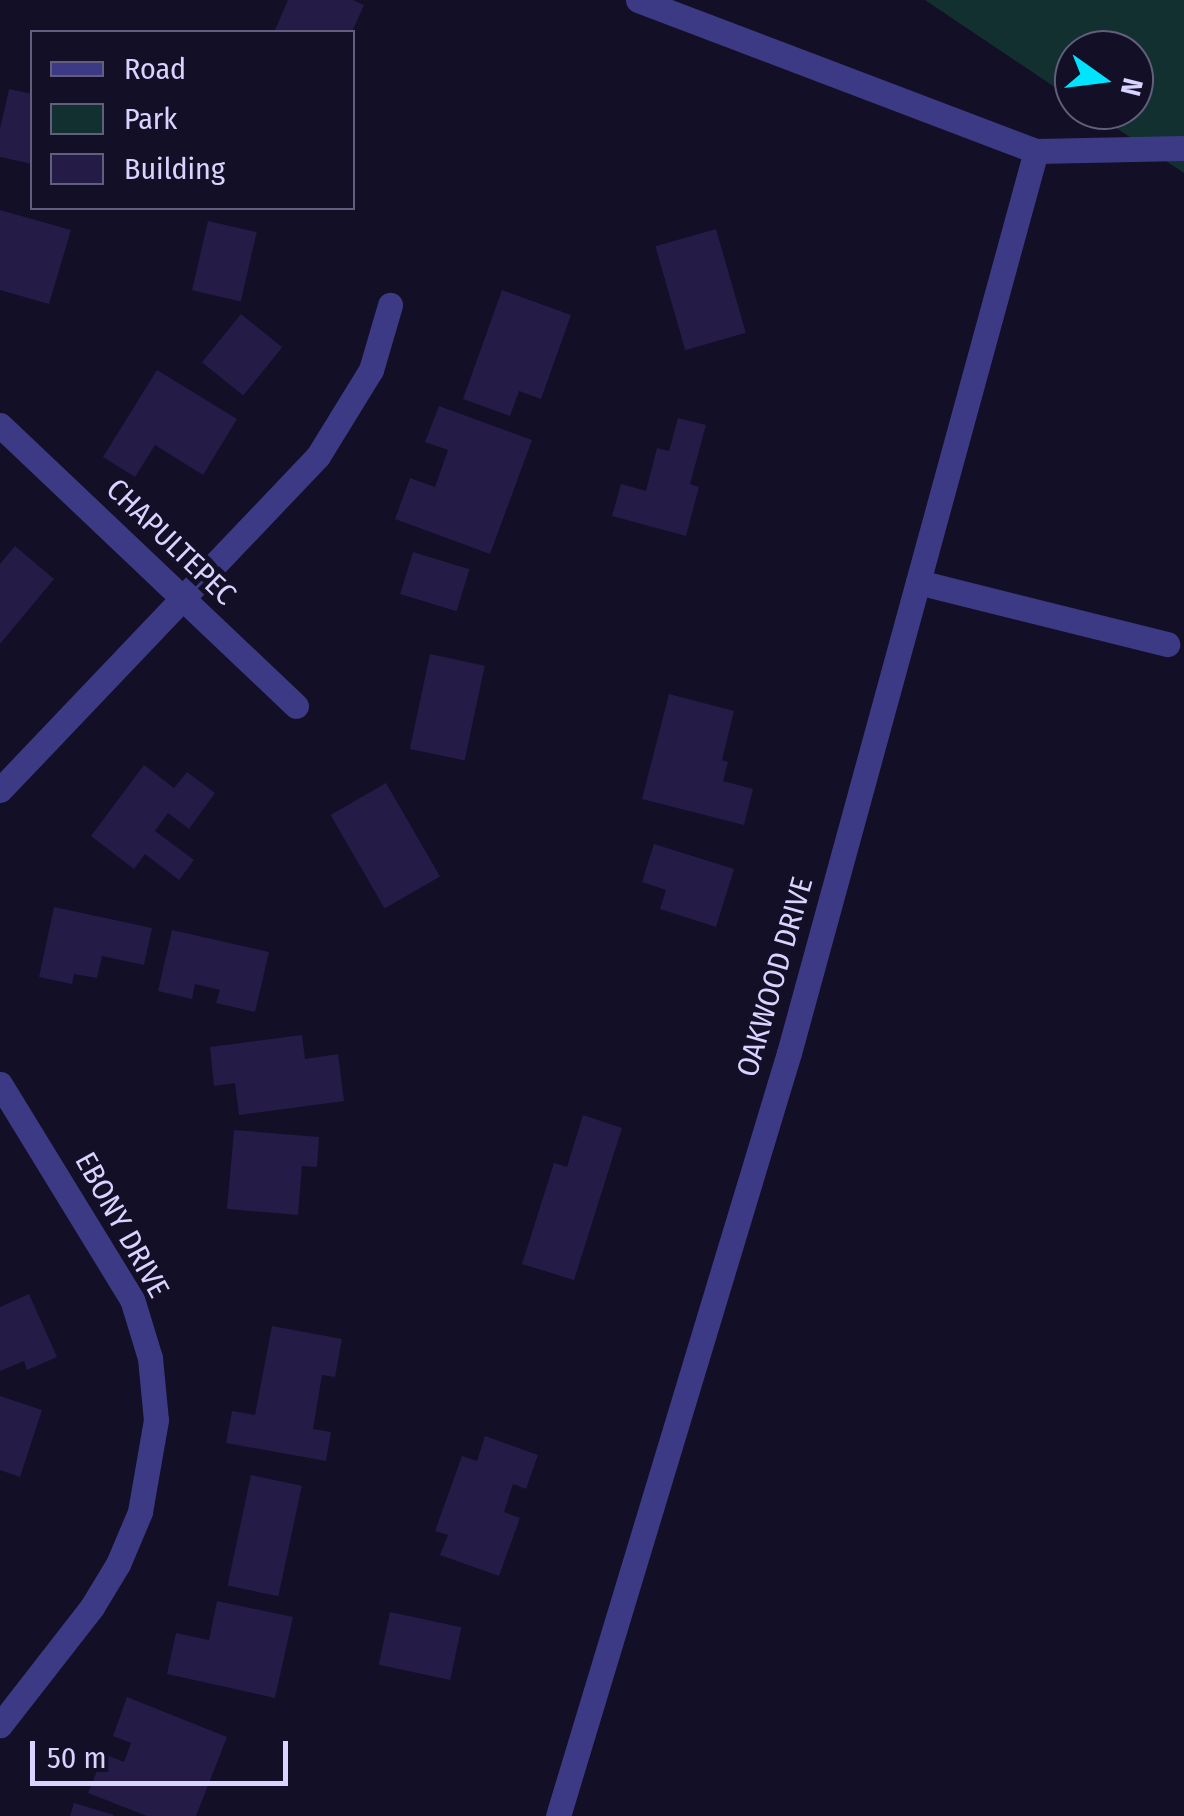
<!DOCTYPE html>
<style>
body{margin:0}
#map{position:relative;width:1184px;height:1816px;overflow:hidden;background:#130f26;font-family:"Fira Sans Condensed",sans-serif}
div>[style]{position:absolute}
.green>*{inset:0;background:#12302f}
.building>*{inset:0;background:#241b47;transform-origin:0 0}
.minor>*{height:25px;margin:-12.5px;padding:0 12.5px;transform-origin:12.5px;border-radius:12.5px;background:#3d3a85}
span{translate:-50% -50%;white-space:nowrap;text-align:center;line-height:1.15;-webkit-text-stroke:10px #130f26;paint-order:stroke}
.street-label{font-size:30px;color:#d9d4ff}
.legend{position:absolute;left:30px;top:30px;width:325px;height:180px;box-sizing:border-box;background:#130f26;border:2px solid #625e7d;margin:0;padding:12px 18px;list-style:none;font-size:30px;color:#d9d4ff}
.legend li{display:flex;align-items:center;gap:20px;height:50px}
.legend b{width:50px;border:2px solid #625e7d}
.north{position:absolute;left:1054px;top:30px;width:100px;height:100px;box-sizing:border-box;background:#130f26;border:2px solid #625e7d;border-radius:50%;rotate:104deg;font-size:28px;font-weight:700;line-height:40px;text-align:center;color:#d9d4ff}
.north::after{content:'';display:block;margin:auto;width:35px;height:45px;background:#00e5ff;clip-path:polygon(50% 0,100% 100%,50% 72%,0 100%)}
.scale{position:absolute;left:30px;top:1741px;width:258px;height:45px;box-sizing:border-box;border:5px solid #d9d4ff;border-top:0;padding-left:12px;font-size:30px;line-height:35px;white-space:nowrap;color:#d9d4ff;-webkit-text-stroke:8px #130f26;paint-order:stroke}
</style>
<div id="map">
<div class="green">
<i style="clip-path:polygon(925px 0,1184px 0,1184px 173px,1089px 110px,1134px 110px,1134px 50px,1074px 50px,1074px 100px)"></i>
</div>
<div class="building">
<i style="clip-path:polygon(288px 0,353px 0,364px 5px,352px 32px,274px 32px)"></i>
<i style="clip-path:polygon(9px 89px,32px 94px,32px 164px,0 157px,0 129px)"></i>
<i style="clip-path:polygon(0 210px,71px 230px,49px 304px,0 290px)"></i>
<i style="left:208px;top:221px;width:50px;height:71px;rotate:13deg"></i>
<i style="left:716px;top:229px;width:108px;height:63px;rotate:74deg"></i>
<i style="clip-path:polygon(502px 290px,571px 315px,541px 399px,519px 391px,510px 416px,463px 399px)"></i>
<i style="left:241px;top:314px;width:53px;height:62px;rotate:39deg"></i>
<i style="clip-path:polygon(157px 370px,237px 419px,203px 475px,155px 445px,135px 477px,103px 457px)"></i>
<i style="clip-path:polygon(439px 406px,532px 440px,490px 554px,395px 519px,410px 478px,435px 487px,448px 450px,425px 442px)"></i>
<i style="clip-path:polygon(678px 418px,706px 425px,690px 484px,699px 487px,686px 536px,612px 516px,621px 484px,646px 491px,657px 448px,669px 451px)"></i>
<i style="clip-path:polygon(15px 546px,54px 579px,0 644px,0 564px)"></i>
<i style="left:413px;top:552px;width:59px;height:44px;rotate:17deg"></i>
<i style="left:430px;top:654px;width:56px;height:97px;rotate:12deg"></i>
<i style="clip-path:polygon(669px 694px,734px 711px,722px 760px,728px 762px,723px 781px,753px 789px,744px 825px,642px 799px)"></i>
<i style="clip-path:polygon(144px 765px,174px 788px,187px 772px,215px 793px,189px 829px,168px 813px,155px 831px,194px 860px,179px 880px,145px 854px,134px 869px,91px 836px)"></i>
<i style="left:386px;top:783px;width:108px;height:64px;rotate:60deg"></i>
<i style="clip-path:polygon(654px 844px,734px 869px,716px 927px,660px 909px,666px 890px,642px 882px)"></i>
<i style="clip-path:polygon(54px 907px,152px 928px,144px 965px,102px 956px,97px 978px,74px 974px,72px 984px,39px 977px)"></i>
<i style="clip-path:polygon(172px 930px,269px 952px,255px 1012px,216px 1003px,220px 990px,195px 984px,192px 999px,158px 991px)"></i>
<i style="clip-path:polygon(302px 1035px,305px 1059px,338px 1054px,344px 1101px,239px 1115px,235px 1083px,214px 1086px,210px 1047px)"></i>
<i style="clip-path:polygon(583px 1115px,622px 1128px,574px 1280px,522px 1264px,554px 1163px,567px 1167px)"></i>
<i style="clip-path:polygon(234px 1130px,319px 1137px,317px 1167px,302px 1166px,298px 1215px,227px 1209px)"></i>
<i style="clip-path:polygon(29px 1294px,57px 1357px,27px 1370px,24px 1361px,0 1371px,0 1307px)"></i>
<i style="clip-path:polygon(272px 1326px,342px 1339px,335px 1377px,322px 1375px,313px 1429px,331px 1432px,326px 1461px,226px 1443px,232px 1411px,255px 1415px)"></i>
<i style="clip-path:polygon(0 1396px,42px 1410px,20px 1477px,0 1470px)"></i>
<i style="clip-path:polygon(485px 1436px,538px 1455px,526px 1489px,513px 1484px,504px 1512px,520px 1518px,499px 1576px,440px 1555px,448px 1535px,435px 1531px,462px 1456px,477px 1461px)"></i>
<i style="left:251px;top:1475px;width:52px;height:113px;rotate:12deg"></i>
<i style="clip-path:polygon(217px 1601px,293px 1617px,275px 1698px,167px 1674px,176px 1633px,209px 1640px)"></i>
<i style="left:390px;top:1612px;width:73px;height:54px;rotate:12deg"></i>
<i style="clip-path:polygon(127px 1697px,227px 1737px,196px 1816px,147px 1816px,88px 1793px,104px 1754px,124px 1762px,131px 1743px,113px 1736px)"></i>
<i style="clip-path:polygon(74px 1803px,114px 1815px,113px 1816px,70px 1816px)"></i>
</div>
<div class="minor">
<i style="left:638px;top:0;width:426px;rotate:20.8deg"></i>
<i style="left:1036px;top:151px;width:148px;rotate:-1.2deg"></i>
<i style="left:0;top:425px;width:408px;rotate:43.5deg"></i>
<i style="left:918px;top:582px;width:257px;rotate:14deg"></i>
<i style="left:0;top:790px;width:461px;rotate:-46.4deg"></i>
<i style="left:318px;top:456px;width:101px;rotate:-58.4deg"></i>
<i style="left:371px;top:370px;width:68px;rotate:-73.7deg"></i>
<i style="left:0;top:1084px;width:252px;rotate:58.5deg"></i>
<i style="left:132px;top:1299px;width:62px;rotate:73deg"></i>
<i style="left:150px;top:1358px;width:62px;rotate:84.5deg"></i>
<i style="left:156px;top:1420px;width:93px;rotate:99.9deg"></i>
<i style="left:140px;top:1512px;width:56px;rotate:112.9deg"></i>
<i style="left:118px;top:1564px;width:50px;rotate:121.2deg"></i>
<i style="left:92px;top:1607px;width:150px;rotate:127.9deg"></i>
<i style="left:558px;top:1816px;width:797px;rotate:-73.16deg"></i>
<i style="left:789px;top:1053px;width:935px;rotate:-74.69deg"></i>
</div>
<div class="street-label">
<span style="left:171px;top:542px;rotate:44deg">CHAPULTEPEC</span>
<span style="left:775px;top:977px;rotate:-74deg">OAKWOOD DRIVE</span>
<span style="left:122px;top:1225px;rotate:61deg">EBONY DRIVE</span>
</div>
<ul class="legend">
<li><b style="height:12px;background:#3d3a85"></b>Road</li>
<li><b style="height:28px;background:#12302f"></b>Park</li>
<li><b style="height:28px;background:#241b47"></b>Building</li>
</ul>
<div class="north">N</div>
<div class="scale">50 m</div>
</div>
